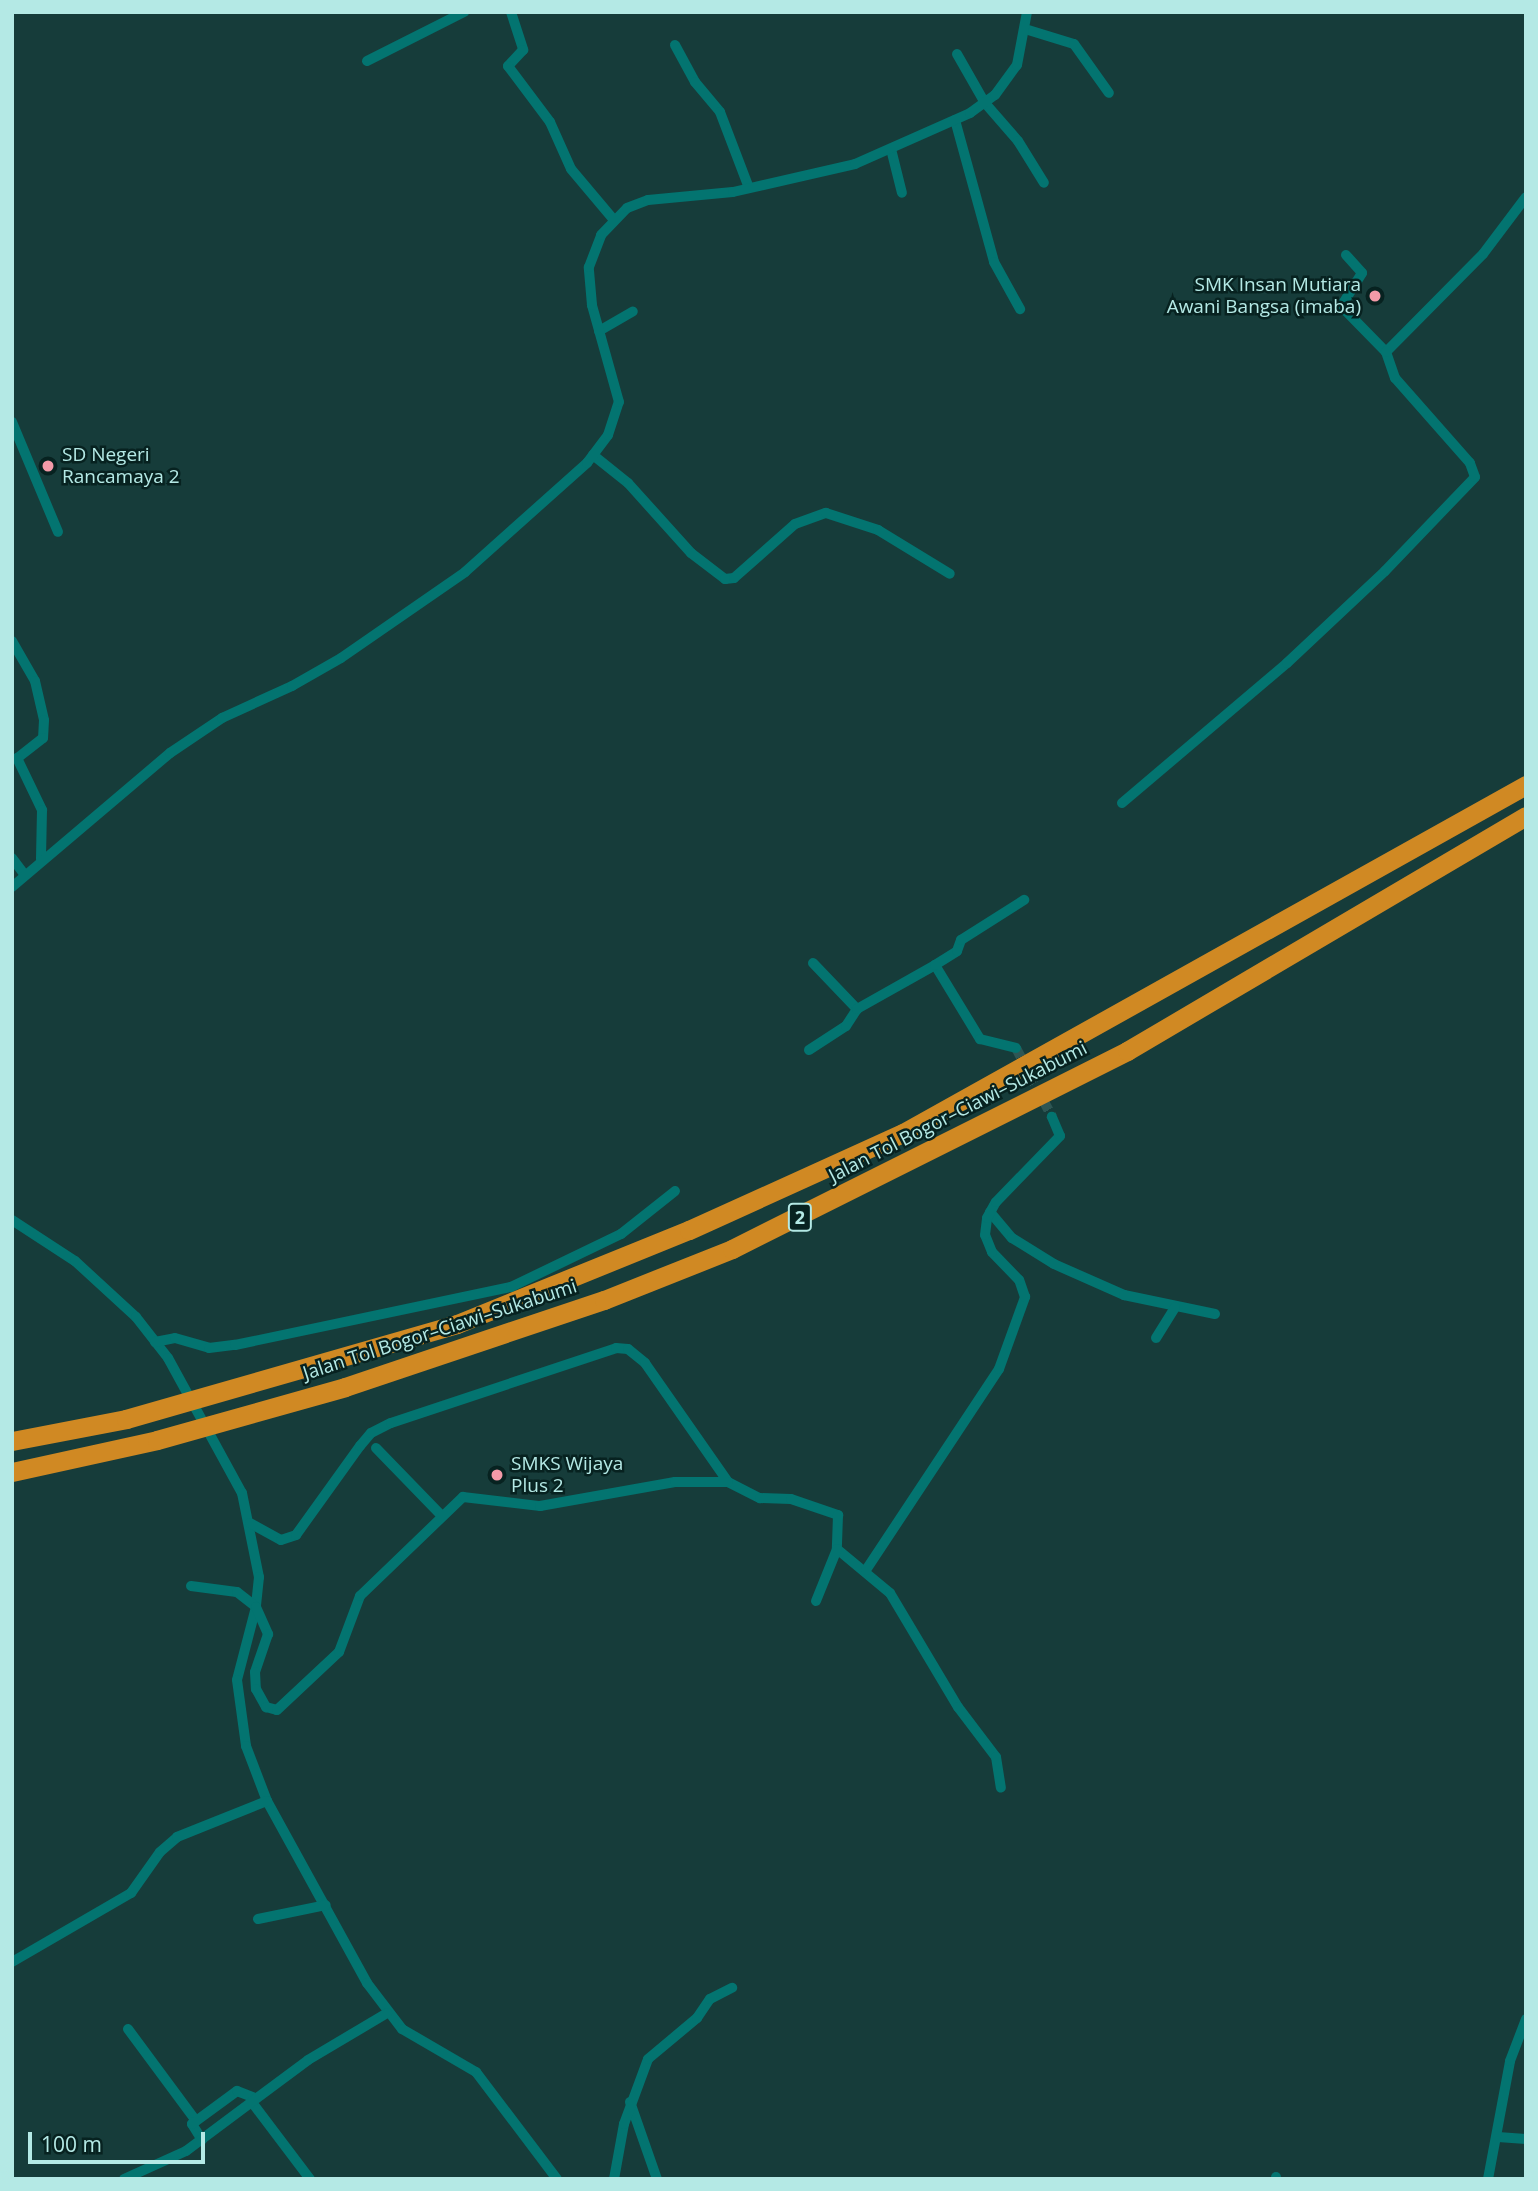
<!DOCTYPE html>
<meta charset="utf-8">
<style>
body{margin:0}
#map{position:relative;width:1538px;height:2191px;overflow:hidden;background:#163c3a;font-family:"Open Sans",sans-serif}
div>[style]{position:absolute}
.street-tunnel>*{height:10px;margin-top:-5px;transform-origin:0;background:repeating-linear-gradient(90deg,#2e5654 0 10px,transparent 0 15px)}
.street>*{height:10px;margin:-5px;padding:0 5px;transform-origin:5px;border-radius:5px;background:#037470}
.highway>*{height:19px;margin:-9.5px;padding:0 9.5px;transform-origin:9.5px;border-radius:9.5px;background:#d08923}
.dots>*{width:19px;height:19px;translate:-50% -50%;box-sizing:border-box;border:4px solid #072220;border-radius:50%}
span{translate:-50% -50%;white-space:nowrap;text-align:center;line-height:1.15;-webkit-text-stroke:5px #072220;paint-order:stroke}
.shield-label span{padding:2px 5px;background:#072220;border:2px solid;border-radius:5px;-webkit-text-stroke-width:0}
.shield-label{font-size:18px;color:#b4e9e5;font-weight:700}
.poi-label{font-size:19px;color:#b4e9e5}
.right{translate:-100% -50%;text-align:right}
.left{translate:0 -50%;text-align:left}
.street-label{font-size:19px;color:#b4e9e5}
.frame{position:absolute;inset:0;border:14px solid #b4e9e5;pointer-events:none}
.scale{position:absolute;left:28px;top:2132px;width:177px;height:32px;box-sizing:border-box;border:4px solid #b4e9e5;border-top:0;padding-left:9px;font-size:21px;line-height:24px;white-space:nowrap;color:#b4e9e5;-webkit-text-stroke:5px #072220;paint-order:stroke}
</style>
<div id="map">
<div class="street-tunnel">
<i style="left:1016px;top:1048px;width:78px;rotate:62.4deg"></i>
</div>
<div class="street">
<i style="left:511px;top:12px;width:40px;rotate:72deg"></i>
<i style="left:523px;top:50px;width:22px;rotate:133deg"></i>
<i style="left:508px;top:66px;width:70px;rotate:53.1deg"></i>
<i style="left:550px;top:122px;width:51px;rotate:65.9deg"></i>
<i style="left:571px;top:169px;width:67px;rotate:49.9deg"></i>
<i style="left:1025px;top:29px;width:51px;rotate:17deg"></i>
<i style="left:1074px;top:44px;width:60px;rotate:54.5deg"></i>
<i style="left:675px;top:45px;width:42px;rotate:61.6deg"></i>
<i style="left:695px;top:82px;width:39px;rotate:50deg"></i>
<i style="left:720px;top:112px;width:81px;rotate:69.1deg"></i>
<i style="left:957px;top:54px;width:56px;rotate:60.3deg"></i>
<i style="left:985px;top:103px;width:50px;rotate:49deg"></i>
<i style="left:1018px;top:141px;width:49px;rotate:58.2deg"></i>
<i style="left:367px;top:61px;width:109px;rotate:-26.8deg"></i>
<i style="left:955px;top:120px;width:147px;rotate:74.6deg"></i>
<i style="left:994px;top:262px;width:54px;rotate:61deg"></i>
<i style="left:891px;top:149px;width:45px;rotate:76deg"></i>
<i style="left:1346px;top:255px;width:24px;rotate:48deg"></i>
<i style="left:1362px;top:273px;width:39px;rotate:122deg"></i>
<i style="left:1341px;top:306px;width:64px;rotate:45.6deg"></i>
<i style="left:599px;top:331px;width:39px;rotate:-30deg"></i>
<i style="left:12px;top:422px;width:119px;rotate:67.3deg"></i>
<i style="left:593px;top:455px;width:45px;rotate:38.7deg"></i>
<i style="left:628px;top:483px;width:94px;rotate:48deg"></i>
<i style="left:691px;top:553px;width:43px;rotate:37.4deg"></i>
<i style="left:725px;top:579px;width:9px;rotate:-6deg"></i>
<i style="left:734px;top:578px;width:81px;rotate:-41.5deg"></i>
<i style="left:795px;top:524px;width:33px;rotate:-20deg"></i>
<i style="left:826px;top:513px;width:55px;rotate:18.1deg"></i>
<i style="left:878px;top:530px;width:84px;rotate:31.4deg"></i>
<i style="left:12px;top:641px;width:46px;rotate:60.1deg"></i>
<i style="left:35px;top:681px;width:40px;rotate:77deg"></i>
<i style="left:44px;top:720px;width:18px;rotate:93deg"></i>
<i style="left:43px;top:738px;width:33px;rotate:142deg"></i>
<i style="left:17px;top:758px;width:58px;rotate:64.3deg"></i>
<i style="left:42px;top:810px;width:49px;rotate:91.2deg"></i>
<i style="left:1122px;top:803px;width:216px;rotate:-40.3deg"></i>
<i style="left:1287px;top:663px;width:134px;rotate:-43.2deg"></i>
<i style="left:1385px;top:571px;width:130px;rotate:-46.2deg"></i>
<i style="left:1475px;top:477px;width:15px;rotate:-110deg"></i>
<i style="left:1470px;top:463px;width:113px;rotate:-131.4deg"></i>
<i style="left:1395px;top:378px;width:28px;rotate:-109deg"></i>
<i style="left:1386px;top:352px;width:138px;rotate:-45.3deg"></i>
<i style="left:1483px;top:254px;width:71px;rotate:-53deg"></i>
<i style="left:12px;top:858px;width:21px;rotate:53deg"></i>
<i style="left:12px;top:887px;width:207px;rotate:-40.3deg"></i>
<i style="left:170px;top:753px;width:63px;rotate:-33.9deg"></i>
<i style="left:222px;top:718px;width:77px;rotate:-24.6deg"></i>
<i style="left:292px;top:686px;width:56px;rotate:-29.7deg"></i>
<i style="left:341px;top:658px;width:151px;rotate:-34.7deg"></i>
<i style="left:465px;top:572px;width:164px;rotate:-41.8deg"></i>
<i style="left:587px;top:463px;width:35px;rotate:-53deg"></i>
<i style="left:608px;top:435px;width:35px;rotate:-72deg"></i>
<i style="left:619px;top:402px;width:101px;rotate:-105.6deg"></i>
<i style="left:592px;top:305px;width:38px;rotate:-95deg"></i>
<i style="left:589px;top:267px;width:34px;rotate:-69deg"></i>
<i style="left:601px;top:235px;width:37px;rotate:-46deg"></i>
<i style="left:627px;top:208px;width:22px;rotate:-21deg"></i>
<i style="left:648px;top:200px;width:85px;rotate:-5.4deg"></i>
<i style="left:733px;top:192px;width:125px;rotate:-12.9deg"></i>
<i style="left:855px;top:164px;width:126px;rotate:-23.9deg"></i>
<i style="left:970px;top:113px;width:31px;rotate:-36deg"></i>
<i style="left:995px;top:95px;width:37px;rotate:-54deg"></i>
<i style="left:1017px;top:65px;width:54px;rotate:-79.3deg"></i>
<i style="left:813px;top:963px;width:64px;rotate:46.3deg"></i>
<i style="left:935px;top:965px;width:87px;rotate:58.7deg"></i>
<i style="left:980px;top:1039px;width:37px;rotate:14deg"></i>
<i style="left:809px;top:1050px;width:44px;rotate:-33deg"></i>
<i style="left:846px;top:1026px;width:20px;rotate:-57deg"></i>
<i style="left:857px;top:1009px;width:90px;rotate:-29.4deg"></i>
<i style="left:935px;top:965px;width:26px;rotate:-32deg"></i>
<i style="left:957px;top:951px;width:12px;rotate:-70deg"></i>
<i style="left:961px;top:940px;width:75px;rotate:-32.4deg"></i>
<i style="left:990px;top:1212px;width:34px;rotate:50deg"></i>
<i style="left:1012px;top:1238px;width:49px;rotate:31.8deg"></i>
<i style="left:1054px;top:1264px;width:77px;rotate:23.9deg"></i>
<i style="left:1124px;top:1295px;width:93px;rotate:11.8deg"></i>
<i style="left:12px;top:1220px;width:75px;rotate:33.1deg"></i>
<i style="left:75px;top:1261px;width:83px;rotate:42.6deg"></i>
<i style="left:136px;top:1317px;width:52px;rotate:52deg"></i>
<i style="left:168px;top:1358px;width:154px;rotate:61.3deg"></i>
<i style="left:242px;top:1493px;width:86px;rotate:78.6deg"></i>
<i style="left:259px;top:1577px;width:30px;rotate:96deg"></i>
<i style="left:256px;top:1607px;width:75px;rotate:104.6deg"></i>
<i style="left:237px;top:1680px;width:67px;rotate:82.2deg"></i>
<i style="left:246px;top:1746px;width:59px;rotate:69.1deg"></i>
<i style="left:267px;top:1801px;width:208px;rotate:61.2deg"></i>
<i style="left:367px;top:1983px;width:58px;rotate:52.7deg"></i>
<i style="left:402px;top:2029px;width:86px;rotate:30.2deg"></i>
<i style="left:476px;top:2072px;width:134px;rotate:52.9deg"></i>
<i style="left:1156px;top:1338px;width:36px;rotate:-58deg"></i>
<i style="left:155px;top:1342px;width:20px;rotate:-11deg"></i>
<i style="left:175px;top:1338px;width:35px;rotate:16deg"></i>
<i style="left:209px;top:1348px;width:26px;rotate:-7deg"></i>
<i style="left:235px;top:1345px;width:282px;rotate:-11.9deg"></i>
<i style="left:511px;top:1287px;width:122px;rotate:-25.7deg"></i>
<i style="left:621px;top:1234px;width:69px;rotate:-38.5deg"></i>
<i style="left:376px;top:1448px;width:93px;rotate:45.9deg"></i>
<i style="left:250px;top:1523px;width:35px;rotate:29deg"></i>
<i style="left:281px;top:1540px;width:16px;rotate:-18deg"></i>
<i style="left:296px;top:1535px;width:110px;rotate:-54.3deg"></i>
<i style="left:360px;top:1446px;width:17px;rotate:-50deg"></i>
<i style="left:371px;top:1433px;width:22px;rotate:-27deg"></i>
<i style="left:391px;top:1423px;width:237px;rotate:-18.4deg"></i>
<i style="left:616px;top:1348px;width:12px;rotate:5deg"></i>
<i style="left:628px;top:1349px;width:22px;rotate:39deg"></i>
<i style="left:645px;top:1363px;width:145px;rotate:55.1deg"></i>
<i style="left:728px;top:1482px;width:36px;rotate:27deg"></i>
<i style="left:760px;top:1498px;width:31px;rotate:2deg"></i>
<i style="left:791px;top:1499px;width:50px;rotate:18.8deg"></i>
<i style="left:838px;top:1515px;width:34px;rotate:92deg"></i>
<i style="left:837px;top:1549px;width:69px;rotate:39.7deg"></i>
<i style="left:890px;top:1593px;width:133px;rotate:59.2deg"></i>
<i style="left:958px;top:1707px;width:63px;rotate:52.8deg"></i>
<i style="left:996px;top:1757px;width:31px;rotate:81deg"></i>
<i style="left:866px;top:1570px;width:241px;rotate:-56.5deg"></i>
<i style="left:999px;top:1369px;width:77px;rotate:-70.1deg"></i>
<i style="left:1025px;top:1297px;width:18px;rotate:-109deg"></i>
<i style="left:1019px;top:1280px;width:39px;rotate:-134deg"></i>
<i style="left:992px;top:1252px;width:18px;rotate:-112deg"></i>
<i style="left:985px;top:1235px;width:17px;rotate:-83deg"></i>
<i style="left:987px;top:1218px;width:18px;rotate:-61deg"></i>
<i style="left:996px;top:1202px;width:92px;rotate:-45.9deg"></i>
<i style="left:1060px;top:1136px;width:21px;rotate:-113deg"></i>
<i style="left:191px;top:1586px;width:46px;rotate:7.4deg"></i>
<i style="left:237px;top:1592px;width:24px;rotate:38deg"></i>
<i style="left:256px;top:1607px;width:30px;rotate:66deg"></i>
<i style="left:268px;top:1634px;width:40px;rotate:108.9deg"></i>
<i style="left:255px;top:1672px;width:17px;rotate:87deg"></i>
<i style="left:256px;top:1689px;width:21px;rotate:61deg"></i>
<i style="left:266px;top:1707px;width:11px;rotate:15deg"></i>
<i style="left:277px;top:1710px;width:85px;rotate:-43.1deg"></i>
<i style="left:339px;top:1652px;width:60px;rotate:-69.4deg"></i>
<i style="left:360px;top:1596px;width:143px;rotate:-43.9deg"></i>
<i style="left:463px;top:1497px;width:78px;rotate:6.7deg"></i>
<i style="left:540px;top:1506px;width:137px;rotate:-10.1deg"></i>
<i style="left:675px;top:1482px;width:53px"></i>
<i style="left:816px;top:1601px;width:56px;rotate:-68deg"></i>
<i style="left:258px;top:1919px;width:69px;rotate:-11.6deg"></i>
<i style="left:12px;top:1962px;width:138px;rotate:-30.1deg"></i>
<i style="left:131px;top:1893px;width:50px;rotate:-54.7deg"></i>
<i style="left:160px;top:1852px;width:23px;rotate:-41deg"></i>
<i style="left:177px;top:1837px;width:97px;rotate:-21.8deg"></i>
<i style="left:128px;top:2029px;width:114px;rotate:53.5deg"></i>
<i style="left:251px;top:2101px;width:98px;rotate:52.9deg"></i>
<i style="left:630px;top:2102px;width:82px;rotate:70.7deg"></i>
<i style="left:1498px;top:2137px;width:28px;rotate:4deg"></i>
<i style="left:202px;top:2140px;width:19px;rotate:-122deg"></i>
<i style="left:192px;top:2124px;width:56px;rotate:-36.3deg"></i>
<i style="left:237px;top:2091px;width:19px;rotate:21deg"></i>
<i style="left:1276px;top:2177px;width:2px;rotate:90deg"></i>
<i style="left:124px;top:2179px;width:68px;rotate:-24.3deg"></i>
<i style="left:186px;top:2151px;width:152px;rotate:-36.7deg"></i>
<i style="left:308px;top:2060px;width:92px;rotate:-30.7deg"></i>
<i style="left:614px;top:2179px;width:56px;rotate:-79.7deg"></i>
<i style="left:624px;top:2124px;width:69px;rotate:-69.7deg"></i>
<i style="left:648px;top:2059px;width:64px;rotate:-39.9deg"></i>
<i style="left:697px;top:2018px;width:23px;rotate:-56deg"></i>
<i style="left:710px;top:1999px;width:25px;rotate:-27deg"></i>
<i style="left:1488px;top:2179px;width:120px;rotate:-79.4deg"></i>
<i style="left:1510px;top:2061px;width:45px;rotate:-69.1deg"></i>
</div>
<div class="highway">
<i style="left:12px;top:1441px;width:116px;rotate:-10.9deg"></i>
<i style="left:126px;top:1419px;width:344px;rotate:-16deg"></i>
<i style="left:457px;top:1324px;width:250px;rotate:-22.1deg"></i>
<i style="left:689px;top:1230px;width:235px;rotate:-24.4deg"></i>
<i style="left:903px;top:1133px;width:714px;rotate:-29.19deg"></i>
<i style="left:12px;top:1472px;width:148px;rotate:-12.4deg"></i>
<i style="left:157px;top:1440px;width:195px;rotate:-15.7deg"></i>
<i style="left:345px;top:1387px;width:273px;rotate:-18.6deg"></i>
<i style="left:604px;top:1300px;width:138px;rotate:-21.7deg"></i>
<i style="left:732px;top:1249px;width:442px;rotate:-26.6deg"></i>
<i style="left:1127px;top:1051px;width:463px;rotate:-30.5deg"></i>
</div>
<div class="dots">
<i style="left:1375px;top:296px;background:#f39aa8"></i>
<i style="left:48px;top:466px;background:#f39aa8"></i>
<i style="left:497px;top:1475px;background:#f39aa8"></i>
</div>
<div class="shield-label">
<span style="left:800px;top:1217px">2</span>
</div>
<div class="poi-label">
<span class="right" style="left:1361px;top:296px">SMK Insan Mutiara<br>Awani Bangsa (imaba)</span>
<span class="left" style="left:62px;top:466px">SD Negeri<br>Rancamaya 2</span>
<span class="left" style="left:511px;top:1475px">SMKS Wijaya<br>Plus 2</span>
</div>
<div class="street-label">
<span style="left:958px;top:1112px;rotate:-27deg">Jalan Tol Bogor–Ciawi–Sukabumi</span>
<span style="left:440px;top:1330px;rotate:-18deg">Jalan Tol Bogor–Ciawi–Sukabumi</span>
</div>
<div class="frame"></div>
<div class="scale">100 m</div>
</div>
